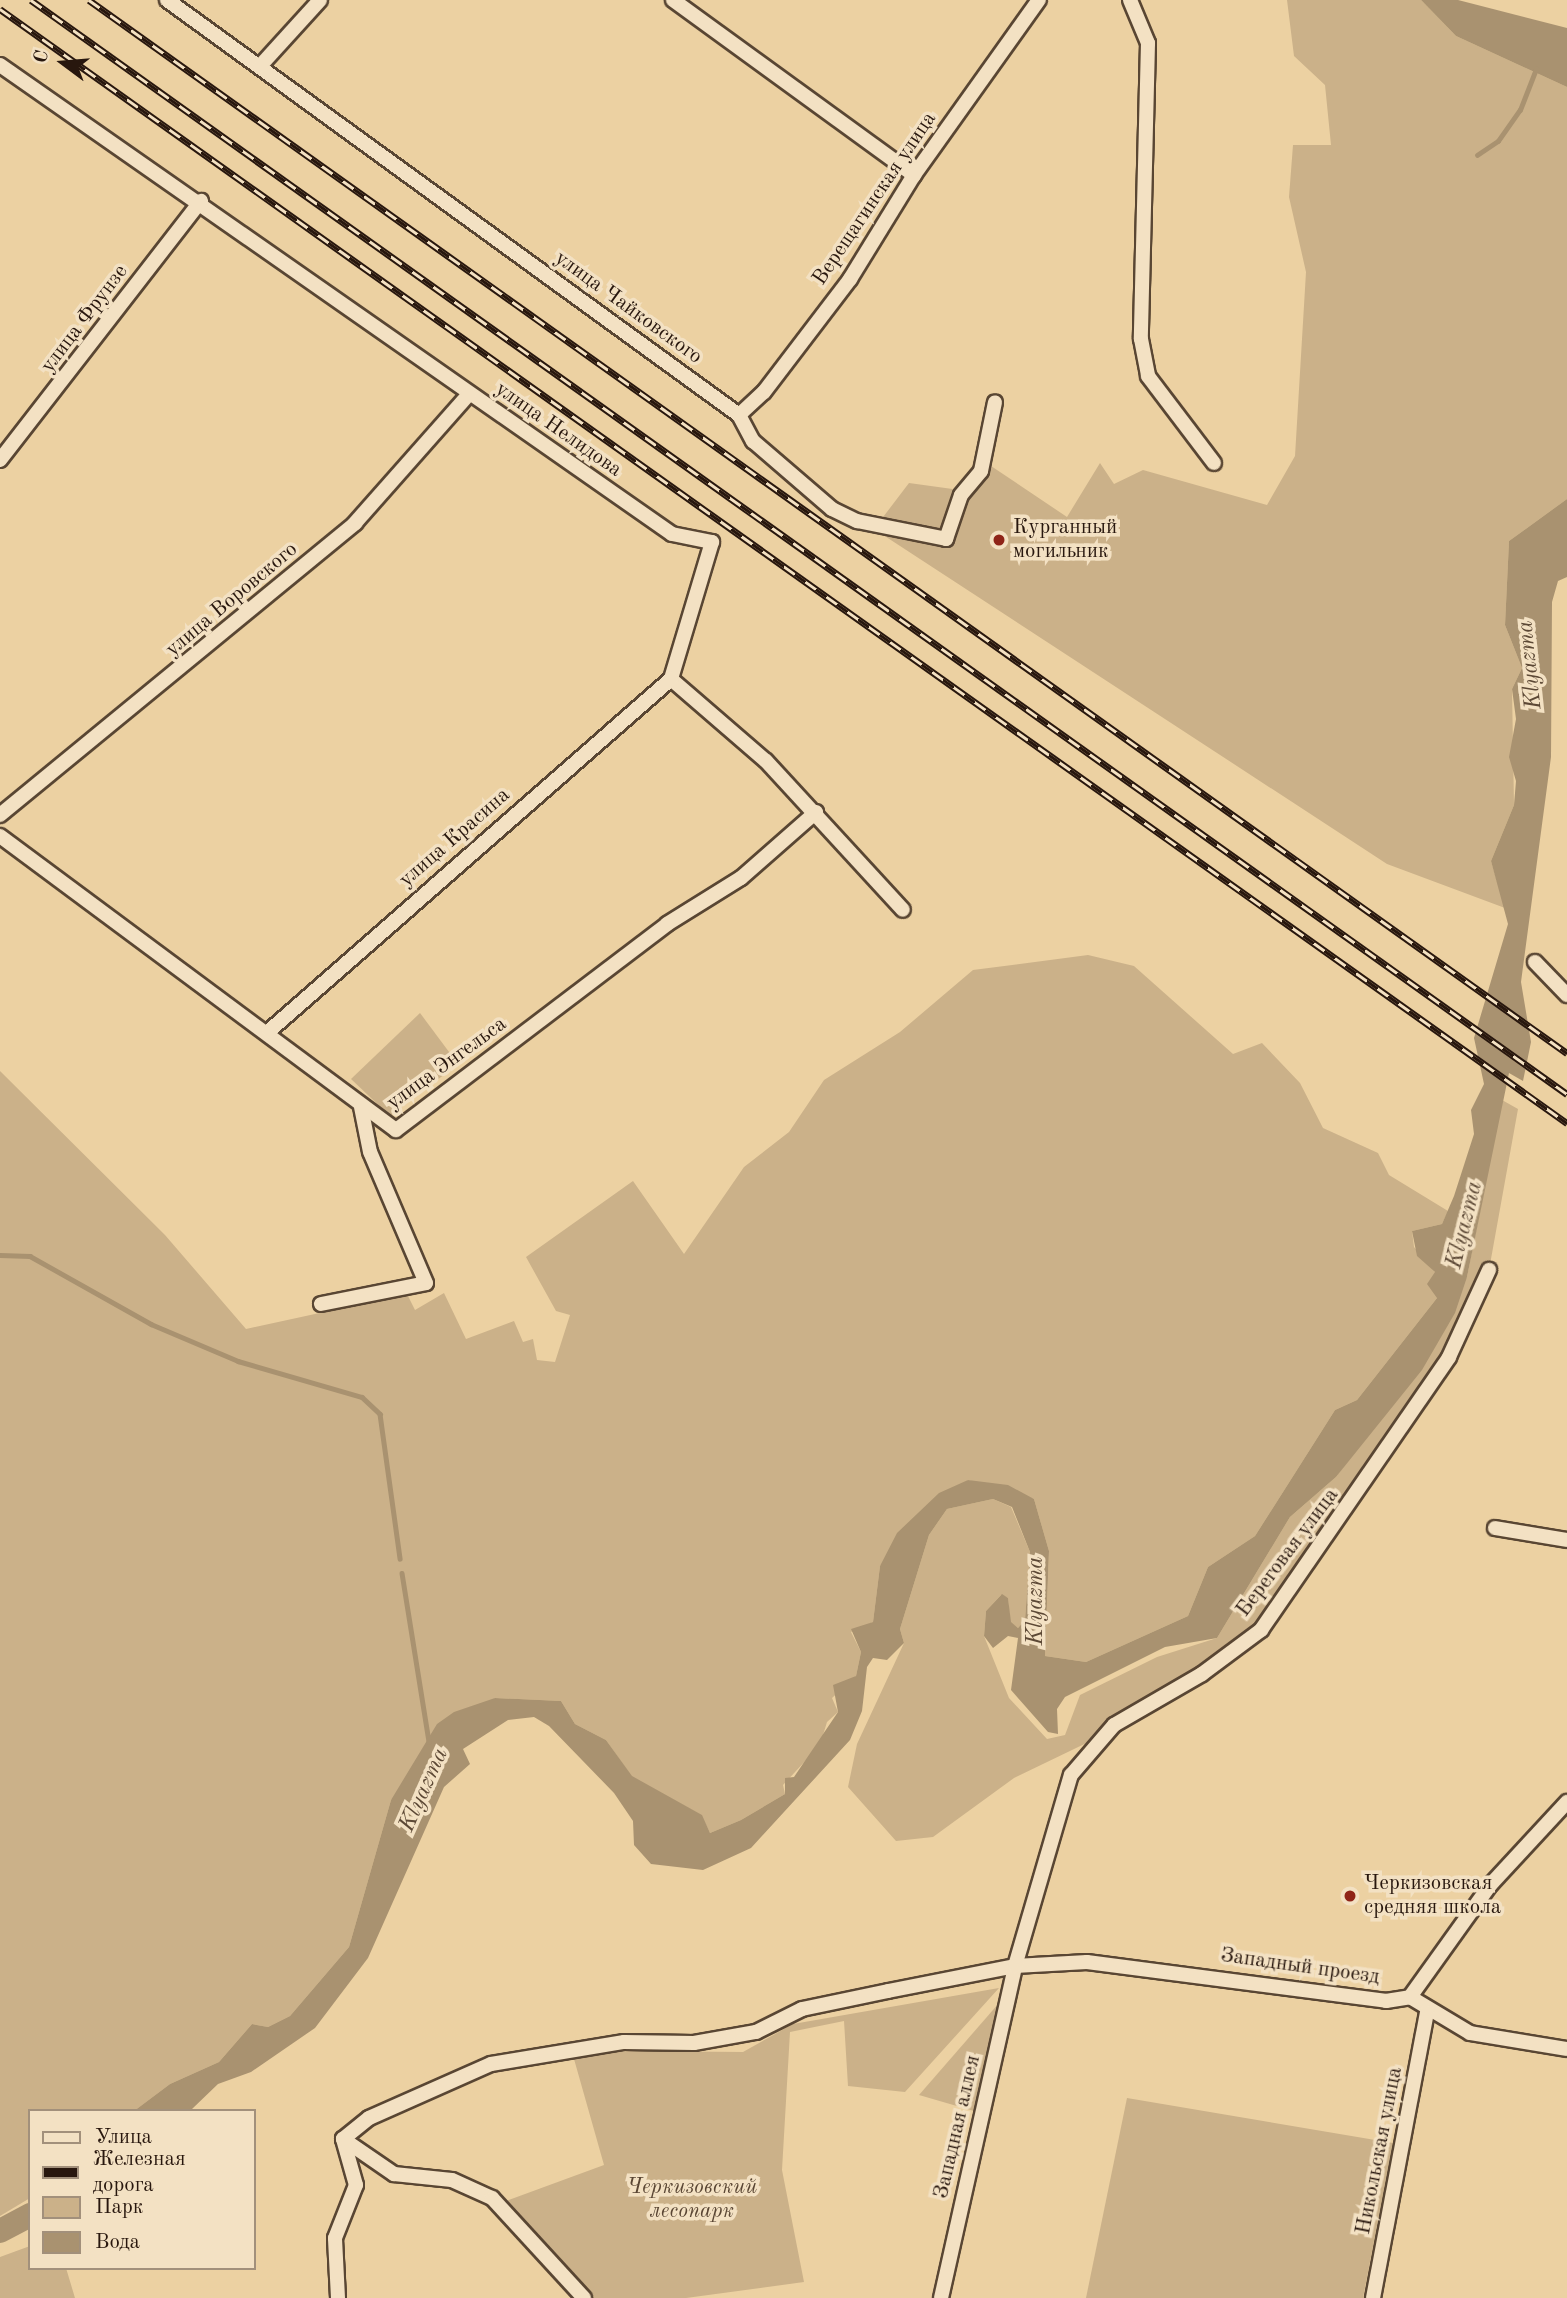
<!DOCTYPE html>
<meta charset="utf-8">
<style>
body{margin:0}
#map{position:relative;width:1567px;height:2298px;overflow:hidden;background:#ecd1a2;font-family:"Old Standard TT",serif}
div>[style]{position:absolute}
.green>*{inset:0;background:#cbb189}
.water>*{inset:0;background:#a99270}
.stream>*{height:4.5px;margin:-2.25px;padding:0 2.25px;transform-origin:2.25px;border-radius:2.25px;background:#a99270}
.river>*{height:24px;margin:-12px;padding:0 12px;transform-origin:12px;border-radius:12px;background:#a99270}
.roads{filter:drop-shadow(2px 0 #594633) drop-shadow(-2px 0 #594633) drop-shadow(0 2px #594633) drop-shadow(0 -2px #594633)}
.minor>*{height:14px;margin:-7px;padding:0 7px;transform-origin:7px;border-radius:7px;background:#f3e1c3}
.rail>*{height:7px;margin-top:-3.5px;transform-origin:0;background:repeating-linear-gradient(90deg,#f3e1c3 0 13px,#28170e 0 26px);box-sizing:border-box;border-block:2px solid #28170e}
.dots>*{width:19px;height:19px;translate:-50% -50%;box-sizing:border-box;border:4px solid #f3e1c3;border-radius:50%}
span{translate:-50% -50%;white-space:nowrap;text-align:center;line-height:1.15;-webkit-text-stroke:7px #f3e1c3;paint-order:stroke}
.street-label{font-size:21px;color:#28170e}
.poi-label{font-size:21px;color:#28170e}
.left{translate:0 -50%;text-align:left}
.park-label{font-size:21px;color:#594533;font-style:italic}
.water-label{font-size:23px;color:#5c4835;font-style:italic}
.legend{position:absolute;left:28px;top:2109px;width:228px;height:161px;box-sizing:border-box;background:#f3e1c3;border:2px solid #a2907b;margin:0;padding:9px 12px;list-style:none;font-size:21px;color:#28170e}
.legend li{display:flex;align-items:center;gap:14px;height:35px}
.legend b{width:35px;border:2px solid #a2907b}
.north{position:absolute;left:28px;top:28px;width:70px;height:70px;-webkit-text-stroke:5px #f3e1c3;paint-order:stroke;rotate:286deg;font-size:19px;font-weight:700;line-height:28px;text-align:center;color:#28170e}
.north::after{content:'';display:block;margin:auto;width:24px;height:32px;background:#28170e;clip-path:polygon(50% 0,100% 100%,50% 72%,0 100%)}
</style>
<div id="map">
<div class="green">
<i style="clip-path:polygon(1287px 0,1421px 0,1456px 36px,1567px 87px,1567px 499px,1509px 541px,1505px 625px,1522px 668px,1512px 689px,1514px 805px,1491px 861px,1505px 908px,1387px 864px,874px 529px,909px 483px,967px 491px,991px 466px,1067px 517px,1100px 463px,1114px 484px,1143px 470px,1267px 505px,1295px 456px,1306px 272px,1289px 197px,1293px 145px,1331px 145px,1325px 85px,1294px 56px)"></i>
<i style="clip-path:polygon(1088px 955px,1134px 966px,1233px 1054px,1262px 1043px,1300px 1083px,1323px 1128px,1378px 1153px,1389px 1175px,1448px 1211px,1442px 1224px,1412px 1231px,1414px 1247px,1435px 1272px,1437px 1298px,1357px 1400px,1335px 1410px,1255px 1536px,1208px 1567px,1188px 1616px,1086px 1662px,1045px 1656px,1049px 1551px,1034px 1499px,968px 1480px,880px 1566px,873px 1622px,851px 1632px,861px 1652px,856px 1676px,832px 1698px,838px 1712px,827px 1722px,820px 1745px,783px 1785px,785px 1794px,741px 1820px,710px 1833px,701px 1815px,632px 1777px,606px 1740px,575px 1724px,561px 1701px,495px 1698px,391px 1800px,349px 1947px,290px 2016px,268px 2027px,252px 2024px,219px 2062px,170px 2084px,134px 2111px,30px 2111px,30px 2198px,0 2216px,0 1071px,165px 1235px,246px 1329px,407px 1294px,415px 1310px,444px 1293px,466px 1339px,514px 1321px,523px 1342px,533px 1339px,537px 1360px,555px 1362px,570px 1315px,556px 1311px,526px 1257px,633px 1181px,684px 1254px,744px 1167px,789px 1132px,824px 1080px,900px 1032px,973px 970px)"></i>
<i style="clip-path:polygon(420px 1013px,458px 1064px,390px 1116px,351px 1079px)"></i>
<i style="clip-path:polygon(1502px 1100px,1518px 1109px,1489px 1270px,1449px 1357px,1261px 1630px,1128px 1723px,1014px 1778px,933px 1837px,896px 1841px,848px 1787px,857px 1744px,904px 1643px,900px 1629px,929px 1535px,947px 1509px,993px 1499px,1011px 1507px,1030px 1552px,1025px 1620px,1018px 1628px,1010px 1622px,1008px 1598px,1001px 1595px,986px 1611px,984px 1636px,1009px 1698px,1047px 1739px,1065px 1735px,1080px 1695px,1157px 1657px,1217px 1638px,1290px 1517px,1336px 1477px,1370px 1431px,1467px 1277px)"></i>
<i style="clip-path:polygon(999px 1988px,905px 2092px,848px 2086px,844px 2021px,790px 2032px,782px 2170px,804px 2282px,686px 2298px,581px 2298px,503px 2202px,604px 2165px,574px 2059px,627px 2051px,743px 2052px,793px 2024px)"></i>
<i style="clip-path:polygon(1006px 1995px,974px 2111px,919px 2095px)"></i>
<i style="clip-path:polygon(1127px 2098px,1393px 2143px,1363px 2298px,1086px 2298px)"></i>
<i style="clip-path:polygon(30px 2246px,30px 2268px,66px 2268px,75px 2298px,0 2298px,0 2257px)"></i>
</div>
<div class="water">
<i style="clip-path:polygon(1421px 0,1458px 0,1567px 28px,1567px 87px,1456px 36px)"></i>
<i style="clip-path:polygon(1567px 499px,1567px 577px,1558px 581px,1552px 602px,1551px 757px,1521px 982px,1531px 1042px,1523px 1081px,1509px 1073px,1467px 1277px,1455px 1313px,1422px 1370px,1336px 1477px,1290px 1517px,1217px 1638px,1165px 1647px,1065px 1697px,1057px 1709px,1058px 1734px,1048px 1732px,1011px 1690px,1018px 1638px,1008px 1636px,993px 1648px,984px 1636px,986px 1611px,1002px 1594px,1008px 1598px,1011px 1622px,1018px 1628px,1025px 1620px,1030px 1552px,1012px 1507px,993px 1499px,947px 1509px,929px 1535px,900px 1629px,904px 1643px,887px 1660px,873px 1658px,867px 1667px,862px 1711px,850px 1740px,751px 1848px,703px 1870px,651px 1864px,634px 1845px,633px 1821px,614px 1793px,549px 1726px,534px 1717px,508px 1720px,463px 1749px,470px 1764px,444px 1787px,368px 1958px,315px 2028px,251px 2072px,218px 2084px,192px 2109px,134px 2111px,170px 2084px,219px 2062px,252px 2024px,268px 2027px,290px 2016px,349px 1947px,391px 1800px,437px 1724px,454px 1712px,495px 1698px,561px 1701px,575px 1724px,606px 1740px,632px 1776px,702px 1815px,710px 1833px,741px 1820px,785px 1794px,785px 1778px,794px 1777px,838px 1712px,833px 1685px,856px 1676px,861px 1652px,851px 1629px,873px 1622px,880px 1566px,897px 1533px,939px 1493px,968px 1480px,1008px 1485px,1034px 1499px,1049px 1551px,1045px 1656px,1086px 1662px,1188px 1616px,1208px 1567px,1255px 1536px,1335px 1410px,1357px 1400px,1437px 1298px,1427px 1284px,1435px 1272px,1417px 1256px,1412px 1231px,1442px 1224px,1454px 1196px,1474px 1134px,1471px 1110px,1484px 1084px,1474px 1038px,1508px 924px,1491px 861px,1514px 805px,1516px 781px,1509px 757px,1516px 719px,1512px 689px,1522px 668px,1505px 625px,1509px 541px)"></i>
</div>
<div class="stream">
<i style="left:1477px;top:155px;width:25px;rotate:-34deg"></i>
<i style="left:1498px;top:141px;width:38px;rotate:-55deg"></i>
<i style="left:1520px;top:110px;width:44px;rotate:-68.7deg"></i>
<i style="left:0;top:1255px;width:30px;rotate:2deg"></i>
<i style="left:30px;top:1256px;width:139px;rotate:29.3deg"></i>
<i style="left:151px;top:1324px;width:95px;rotate:23deg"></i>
<i style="left:238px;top:1361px;width:129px;rotate:16.2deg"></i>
<i style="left:362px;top:1397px;width:25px;rotate:43deg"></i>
<i style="left:380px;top:1414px;width:146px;rotate:82.1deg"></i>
<i style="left:402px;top:1573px;width:171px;rotate:80.9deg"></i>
</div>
<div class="river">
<i style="left:0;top:2231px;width:34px;rotate:-28deg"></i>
</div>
<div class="roads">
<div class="minor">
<i style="left:167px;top:0;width:707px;rotate:35.96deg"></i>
<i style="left:739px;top:415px;width:30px;rotate:62deg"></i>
<i style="left:753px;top:441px;width:104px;rotate:40.7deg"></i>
<i style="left:832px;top:509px;width:28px;rotate:26deg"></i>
<i style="left:857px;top:521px;width:91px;rotate:11.4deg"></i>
<i style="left:946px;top:539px;width:46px;rotate:-71.2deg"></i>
<i style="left:961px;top:495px;width:31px;rotate:-50deg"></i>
<i style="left:981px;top:471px;width:70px;rotate:-78.5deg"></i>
<i style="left:673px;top:0;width:298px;rotate:36deg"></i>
<i style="left:1130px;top:0;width:47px;rotate:67.3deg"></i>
<i style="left:1148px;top:43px;width:296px;rotate:91.4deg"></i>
<i style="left:1141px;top:339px;width:38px;rotate:79deg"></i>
<i style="left:1148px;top:376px;width:109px;rotate:52.8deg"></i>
<i style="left:0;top:65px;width:819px;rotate:34.91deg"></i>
<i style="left:672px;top:534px;width:41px;rotate:11.3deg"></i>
<i style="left:712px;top:542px;width:143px;rotate:106.7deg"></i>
<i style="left:671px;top:679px;width:125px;rotate:40.8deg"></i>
<i style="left:766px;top:761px;width:202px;rotate:47.4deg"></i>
<i style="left:260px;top:66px;width:89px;rotate:-47.7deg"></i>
<i style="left:739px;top:415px;width:34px;rotate:-43deg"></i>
<i style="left:764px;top:392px;width:142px;rotate:-52.7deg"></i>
<i style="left:850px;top:279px;width:122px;rotate:-58.4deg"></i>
<i style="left:914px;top:175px;width:215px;rotate:-54.5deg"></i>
<i style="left:0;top:460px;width:328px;rotate:-52.2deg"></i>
<i style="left:0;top:815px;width:460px;rotate:-39.4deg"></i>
<i style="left:355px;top:523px;width:172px;rotate:-48.5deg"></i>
<i style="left:0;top:836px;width:493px;rotate:36.6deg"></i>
<i style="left:396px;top:1130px;width:340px;rotate:-37.2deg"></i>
<i style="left:667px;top:924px;width:87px;rotate:-31.9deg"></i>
<i style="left:741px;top:878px;width:100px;rotate:-41.3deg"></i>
<i style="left:1535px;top:962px;width:46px;rotate:45.9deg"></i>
<i style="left:269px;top:1031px;width:534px;rotate:-41.21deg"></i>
<i style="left:321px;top:1304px;width:107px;rotate:-11.3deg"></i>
<i style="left:426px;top:1283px;width:142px;rotate:-113.1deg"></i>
<i style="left:370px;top:1152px;width:46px;rotate:-101.3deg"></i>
<i style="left:1495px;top:1528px;width:73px;rotate:9.5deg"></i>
<i style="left:1410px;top:1997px;width:139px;rotate:-54.4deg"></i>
<i style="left:1491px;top:1884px;width:112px;rotate:-47.2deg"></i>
<i style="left:343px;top:2139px;width:62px;rotate:34.5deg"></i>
<i style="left:394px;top:2174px;width:58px;rotate:5.9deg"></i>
<i style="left:452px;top:2180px;width:44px;rotate:24.2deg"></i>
<i style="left:492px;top:2198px;width:136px;rotate:47.4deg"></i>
<i style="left:338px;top:2298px;width:60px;rotate:-92.9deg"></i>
<i style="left:335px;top:2238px;width:57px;rotate:-68.4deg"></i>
<i style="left:356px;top:2185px;width:48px;rotate:-105.8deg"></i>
<i style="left:343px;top:2139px;width:33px;rotate:-39deg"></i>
<i style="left:369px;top:2118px;width:133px;rotate:-23.9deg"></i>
<i style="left:491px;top:2064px;width:135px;rotate:-9.4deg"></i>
<i style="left:624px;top:2042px;width:70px;rotate:0.8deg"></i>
<i style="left:694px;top:2043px;width:63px;rotate:-10.1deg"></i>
<i style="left:756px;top:2032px;width:51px;rotate:-26.6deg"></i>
<i style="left:802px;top:2009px;width:88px;rotate:-11.8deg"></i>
<i style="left:888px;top:1991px;width:129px;rotate:-11.1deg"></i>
<i style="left:1015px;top:1966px;width:72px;rotate:-3.2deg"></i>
<i style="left:1087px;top:1962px;width:302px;rotate:7.4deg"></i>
<i style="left:1386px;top:2001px;width:24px;rotate:-9deg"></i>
<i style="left:1410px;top:1997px;width:70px;rotate:31deg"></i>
<i style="left:1470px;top:2033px;width:98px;rotate:9.4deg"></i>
<i style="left:941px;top:2298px;width:340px;rotate:-77.4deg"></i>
<i style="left:1015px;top:1966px;width:199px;rotate:-73.7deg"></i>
<i style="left:1071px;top:1775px;width:66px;rotate:-49.3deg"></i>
<i style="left:1114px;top:1725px;width:102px;rotate:-30.1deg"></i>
<i style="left:1202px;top:1674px;width:74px;rotate:-36.7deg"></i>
<i style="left:1261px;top:1630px;width:331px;rotate:-55.4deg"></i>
<i style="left:1449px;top:1357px;width:96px;rotate:-65.3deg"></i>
<i style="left:1373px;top:2298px;width:291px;rotate:-79.3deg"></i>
</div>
</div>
<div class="rail">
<i style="left:31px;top:0;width:1886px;rotate:35.46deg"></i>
<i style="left:89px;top:0;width:1815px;rotate:35.47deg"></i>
<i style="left:0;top:9px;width:1923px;rotate:35.41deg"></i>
</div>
<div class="dots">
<i style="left:999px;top:540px;background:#8f2418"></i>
<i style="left:1350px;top:1896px;background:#8f2418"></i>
</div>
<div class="street-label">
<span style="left:875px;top:199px;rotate:-56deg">Верещагинская улица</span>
<span style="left:628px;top:308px;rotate:36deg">улица Чайковского</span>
<span style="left:85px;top:319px;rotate:-53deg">улица Фрунзе</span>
<span style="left:558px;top:430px;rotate:35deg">улица Нелидова</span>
<span style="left:232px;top:600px;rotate:-40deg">улица Воровского</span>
<span style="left:455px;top:838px;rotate:-41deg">улица Красина</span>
<span style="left:447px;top:1064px;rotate:-36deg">улица Энгельса</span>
<span style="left:1288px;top:1553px;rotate:-53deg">Береговая улица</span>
<span style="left:1300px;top:1967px;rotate:8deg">Западный проезд</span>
<span style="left:958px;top:2127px;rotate:-77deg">Западная аллея</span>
<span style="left:1380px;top:2151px;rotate:-79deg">Никольская улица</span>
</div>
<div class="poi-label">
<span class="left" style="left:1013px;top:540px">Курганный<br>могильник</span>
<span class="left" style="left:1364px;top:1896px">Черкизовская<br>средняя школа</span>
</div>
<div class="park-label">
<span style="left:692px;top:2200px">Черкизовский<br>лесопарк</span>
</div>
<div class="water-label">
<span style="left:1530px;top:665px;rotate:-96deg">Klyazma</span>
<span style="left:1465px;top:1225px;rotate:-76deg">Klyazma</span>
<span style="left:1036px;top:1601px;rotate:-90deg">Klyazma</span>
<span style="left:424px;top:1790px;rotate:-66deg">Klyazma</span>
</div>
<ul class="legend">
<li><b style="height:9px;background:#f3e1c3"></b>Улица</li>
<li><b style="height:9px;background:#28170e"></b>Железная дорога</li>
<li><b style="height:19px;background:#cbb189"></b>Парк</li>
<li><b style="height:19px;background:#a99270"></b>Вода</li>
</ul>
<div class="north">С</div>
</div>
